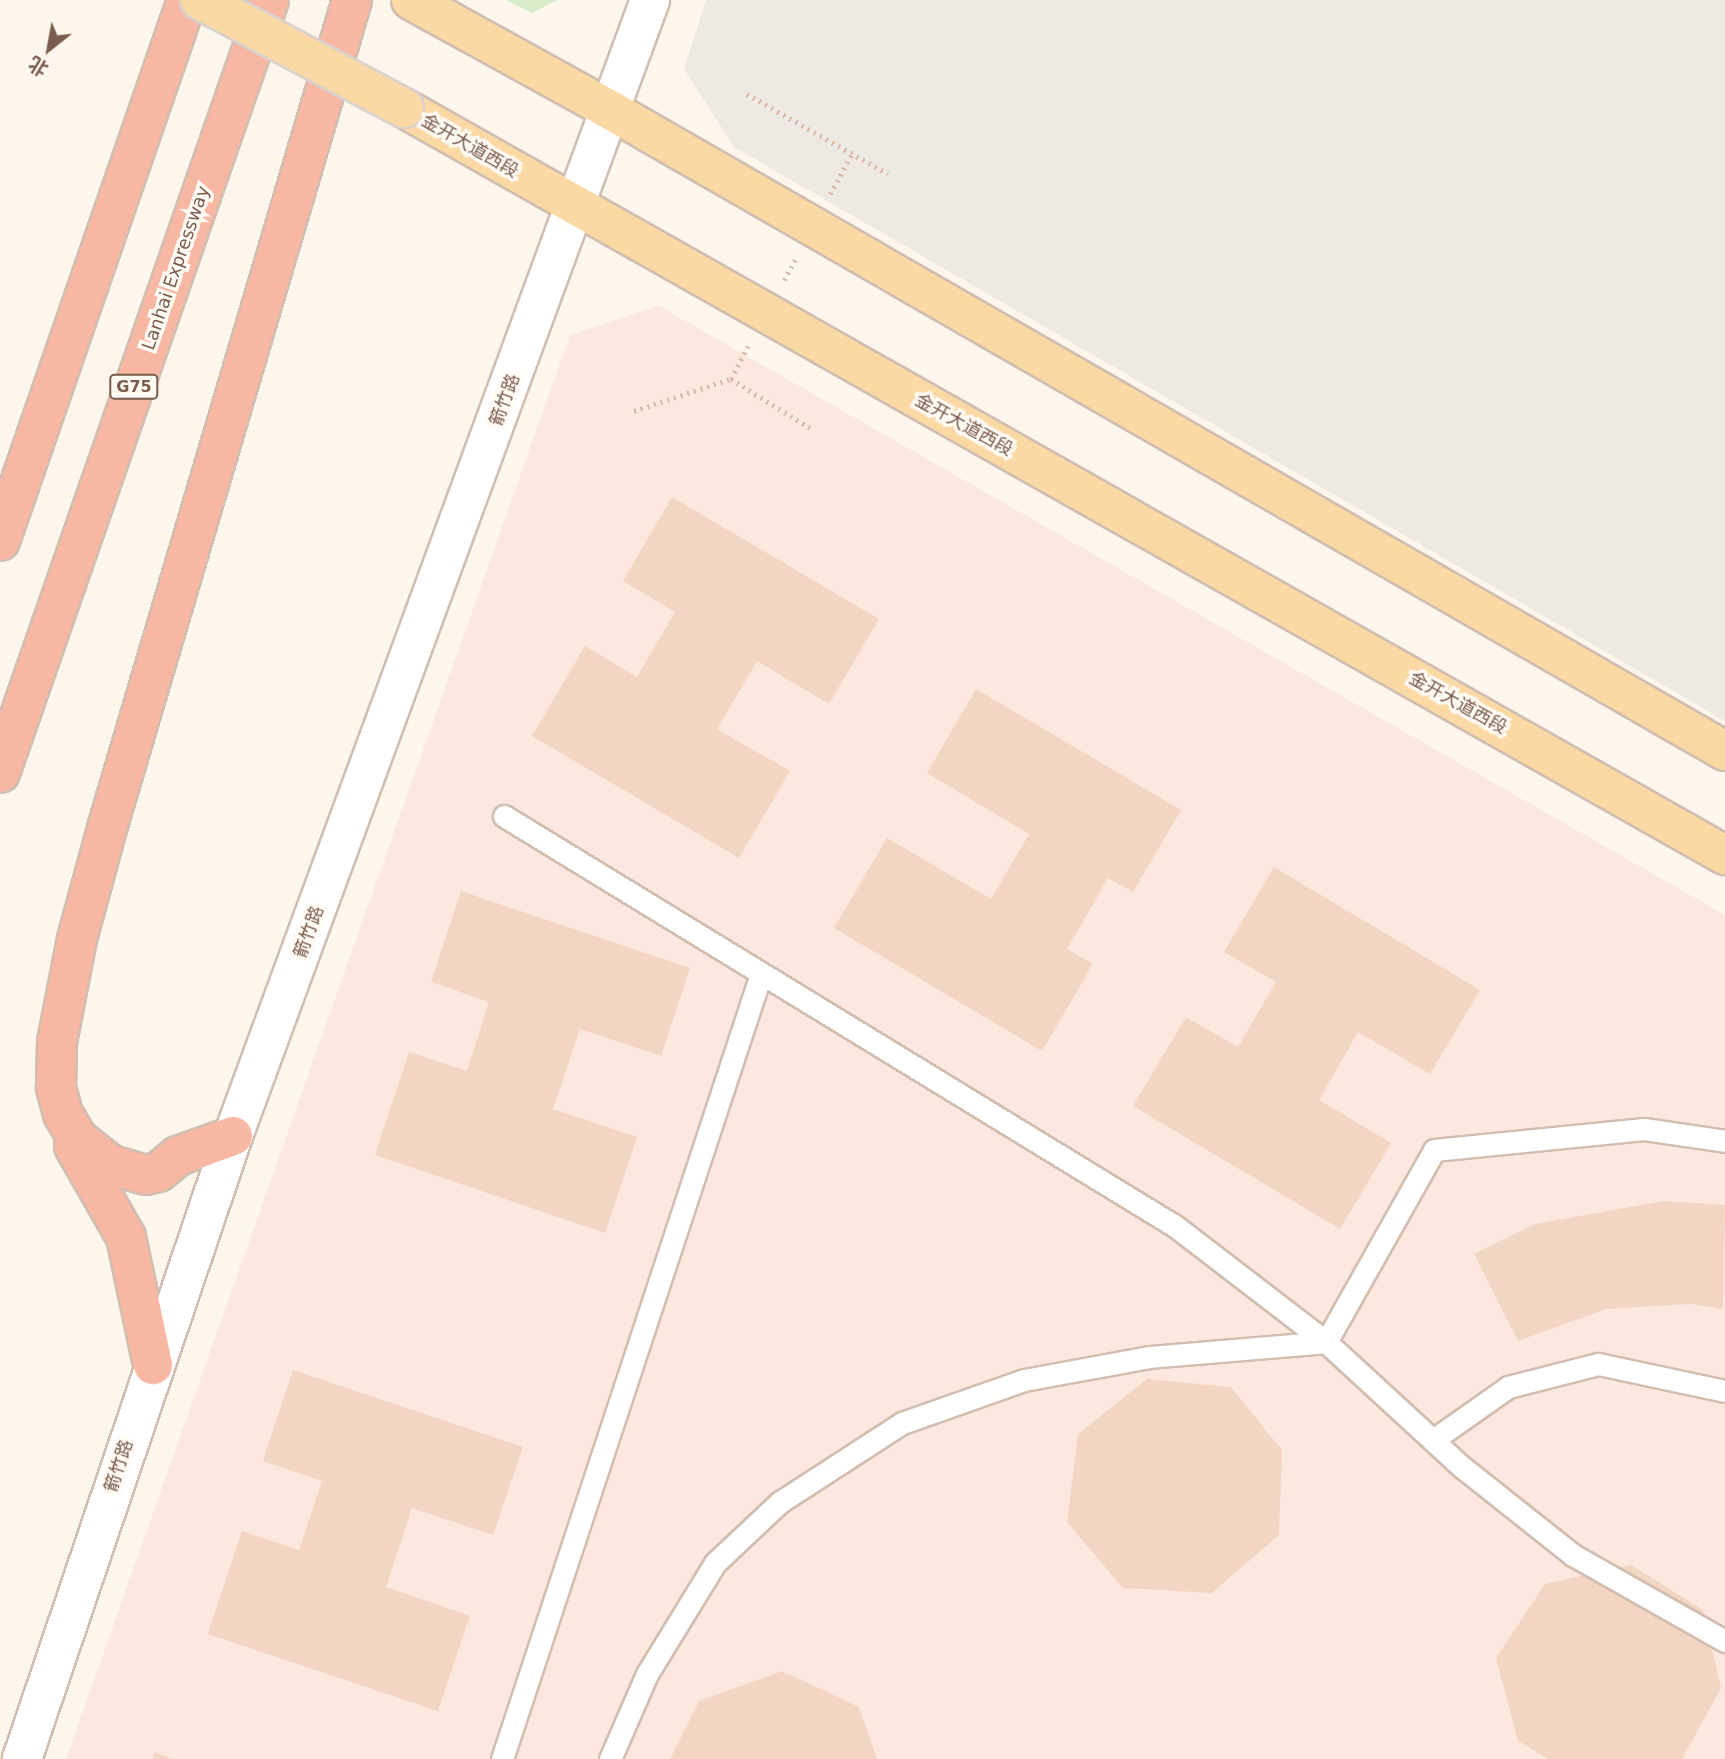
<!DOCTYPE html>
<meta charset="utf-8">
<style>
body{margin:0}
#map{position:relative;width:1725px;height:1759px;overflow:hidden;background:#fdf6ec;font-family:"DejaVu Sans","Noto Sans SC",sans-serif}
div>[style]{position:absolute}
.commercial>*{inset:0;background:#fde8e0}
.industrial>*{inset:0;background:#efe9e4}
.green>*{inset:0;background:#d8ecc9}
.building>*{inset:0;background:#f3d5c3}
.path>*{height:4.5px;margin-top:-2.25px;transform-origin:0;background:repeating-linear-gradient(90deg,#d9b8a5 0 2px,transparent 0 7px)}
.roads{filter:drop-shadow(2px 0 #d1beb0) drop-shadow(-2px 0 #d1beb0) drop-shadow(0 2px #d1beb0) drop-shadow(0 -2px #d1beb0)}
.service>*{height:21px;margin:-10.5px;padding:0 10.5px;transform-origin:10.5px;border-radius:10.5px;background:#fff}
.tertiary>*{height:38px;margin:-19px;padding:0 19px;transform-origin:19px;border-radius:19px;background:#fff}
.primary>*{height:38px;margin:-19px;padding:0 19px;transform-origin:19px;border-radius:19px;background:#fbd9a5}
.motorway>*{height:38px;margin:-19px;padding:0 19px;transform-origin:19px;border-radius:19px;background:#f7b7a3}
.bridges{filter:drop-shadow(2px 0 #dad1cd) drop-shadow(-2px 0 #dad1cd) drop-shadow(0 2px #dad1cd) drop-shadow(0 -2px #dad1cd)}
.primary-bridge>*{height:38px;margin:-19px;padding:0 19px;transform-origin:19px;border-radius:19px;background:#fbd9a5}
span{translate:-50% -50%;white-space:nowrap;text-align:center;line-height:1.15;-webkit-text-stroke:7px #fffaf3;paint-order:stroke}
.shield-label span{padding:2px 5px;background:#fffaf3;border:2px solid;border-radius:5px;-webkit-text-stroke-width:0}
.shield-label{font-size:16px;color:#7a5c4d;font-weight:700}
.street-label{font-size:18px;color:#7a5c4d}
.north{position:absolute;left:14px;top:14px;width:70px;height:70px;-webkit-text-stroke:5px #fffaf3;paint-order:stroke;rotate:211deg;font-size:19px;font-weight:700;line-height:28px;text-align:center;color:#7a5c4d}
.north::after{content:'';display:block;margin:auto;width:24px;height:32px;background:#7a5c4d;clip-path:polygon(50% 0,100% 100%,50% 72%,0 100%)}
</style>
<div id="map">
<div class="commercial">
<i style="clip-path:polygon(659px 306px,1725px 915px,1725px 1759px,66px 1759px,570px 335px)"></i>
</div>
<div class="industrial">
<i style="clip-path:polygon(706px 0,1725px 0,1725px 721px,734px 147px,684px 69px)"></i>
</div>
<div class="green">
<i style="clip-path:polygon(506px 0,557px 0,532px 13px)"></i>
</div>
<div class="building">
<i style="clip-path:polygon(672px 497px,879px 619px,829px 704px,757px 661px,717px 729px,790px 771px,739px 858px,532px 736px,585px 646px,637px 677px,675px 612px,623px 581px)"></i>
<i style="clip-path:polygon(976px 689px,1181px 810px,1133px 892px,1108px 878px,1067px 949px,1093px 964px,1042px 1051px,834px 928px,887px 838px,991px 899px,1029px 834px,927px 773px)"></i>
<i style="clip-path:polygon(1274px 867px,1480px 990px,1430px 1074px,1358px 1032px,1319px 1100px,1391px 1143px,1340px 1229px,1133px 1106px,1186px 1017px,1238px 1047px,1276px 982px,1224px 952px)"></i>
<i style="clip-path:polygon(461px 891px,690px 968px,661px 1056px,580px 1029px,553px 1109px,637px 1137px,605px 1233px,375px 1155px,409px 1052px,467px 1071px,489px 1002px,431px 982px)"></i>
<i style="clip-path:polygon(1664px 1201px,1725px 1205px,1723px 1309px,1691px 1304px,1606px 1309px,1518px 1341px,1474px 1254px,1535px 1224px)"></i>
<i style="clip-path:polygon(293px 1370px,523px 1447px,493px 1535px,412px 1508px,386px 1587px,470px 1616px,438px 1711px,208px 1634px,242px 1531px,299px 1550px,322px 1481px,263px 1461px)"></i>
<i style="clip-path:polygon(1147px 1379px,1231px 1387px,1282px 1450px,1279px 1535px,1212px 1593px,1123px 1588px,1067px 1522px,1078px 1434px)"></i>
<i style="clip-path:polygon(1631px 1565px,1703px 1610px,1721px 1688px,1682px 1759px,1548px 1759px,1518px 1741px,1496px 1658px,1545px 1584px)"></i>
<i style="clip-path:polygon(782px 1671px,859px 1707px,877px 1759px,670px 1759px,699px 1701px)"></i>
<i style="clip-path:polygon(154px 1752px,173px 1759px,152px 1759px)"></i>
</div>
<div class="path">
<i style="left:747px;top:94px;width:162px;rotate:29.6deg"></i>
<i style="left:830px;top:194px;width:46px;rotate:-61.2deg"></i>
<i style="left:784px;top:280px;width:23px;rotate:-61deg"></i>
<i style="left:731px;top:379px;width:37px;rotate:-63deg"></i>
<i style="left:634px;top:411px;width:102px;rotate:-18.3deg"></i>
<i style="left:731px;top:379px;width:93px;rotate:31.8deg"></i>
</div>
<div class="roads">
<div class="service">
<i style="left:504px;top:816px;width:786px;rotate:31.43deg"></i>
<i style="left:1175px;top:1226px;width:190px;rotate:37.5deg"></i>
<i style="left:1326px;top:1342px;width:185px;rotate:42.6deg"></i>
<i style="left:1462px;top:1467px;width:142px;rotate:38.4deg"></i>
<i style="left:1573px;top:1555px;width:175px;rotate:29.5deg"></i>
<i style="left:1326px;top:1342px;width:220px;rotate:-60.6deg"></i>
<i style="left:1434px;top:1150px;width:211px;rotate:-5.7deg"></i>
<i style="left:1644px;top:1129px;width:82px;rotate:8.4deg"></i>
<i style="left:1433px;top:1440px;width:92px;rotate:-35.2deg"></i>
<i style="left:1508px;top:1387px;width:93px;rotate:-14.3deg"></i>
<i style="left:1598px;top:1364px;width:130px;rotate:12deg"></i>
<i style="left:502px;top:1759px;width:827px;rotate:-71.74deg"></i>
<i style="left:610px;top:1759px;width:93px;rotate:-66.5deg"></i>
<i style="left:647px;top:1674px;width:130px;rotate:-58.5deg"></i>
<i style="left:715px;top:1563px;width:89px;rotate:-43.2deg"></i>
<i style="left:780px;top:1502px;width:145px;rotate:-32.9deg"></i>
<i style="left:902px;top:1423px;width:129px;rotate:-19.4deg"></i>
<i style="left:1024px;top:1380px;width:127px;rotate:-10.4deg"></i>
<i style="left:1149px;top:1357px;width:178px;rotate:-4.8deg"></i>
</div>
<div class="tertiary">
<i style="left:22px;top:1759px;width:658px;rotate:-71.29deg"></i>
<i style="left:233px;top:1136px;width:1210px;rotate:-69.84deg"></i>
</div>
<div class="primary">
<i style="left:411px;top:0;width:230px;rotate:28.9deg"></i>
<i style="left:612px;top:111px;width:1284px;rotate:29.9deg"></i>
<i style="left:404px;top:108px;width:1518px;rotate:29.49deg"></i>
</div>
<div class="motorway">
<i style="left:0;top:541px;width:572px;rotate:-70.93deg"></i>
<i style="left:0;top:773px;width:818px;rotate:-70.81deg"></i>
<i style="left:233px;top:1136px;width:59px;rotate:160deg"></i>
<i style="left:178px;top:1156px;width:26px;rotate:141deg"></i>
<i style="left:158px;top:1172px;width:12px;rotate:166deg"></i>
<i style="left:146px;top:1175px;width:36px;rotate:-164deg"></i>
<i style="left:111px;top:1165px;width:42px;rotate:-141.8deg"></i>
<i style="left:78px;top:1139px;width:29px;rotate:-121deg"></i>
<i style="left:63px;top:1114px;width:28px;rotate:-105deg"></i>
<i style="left:56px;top:1087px;width:45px;rotate:-88.7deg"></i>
<i style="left:57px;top:1042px;width:105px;rotate:-79deg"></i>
<i style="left:77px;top:939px;width:118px;rotate:-74.8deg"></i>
<i style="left:108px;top:825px;width:860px;rotate:-73.52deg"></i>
<i style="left:74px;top:1146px;width:105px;rotate:60.3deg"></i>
<i style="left:126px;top:1237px;width:131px;rotate:78.1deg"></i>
</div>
</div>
<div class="bridges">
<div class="primary-bridge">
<i style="left:200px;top:0;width:231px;rotate:27.9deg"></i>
</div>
</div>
<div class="shield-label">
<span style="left:134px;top:387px">G75</span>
</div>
<div class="street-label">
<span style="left:470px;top:146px;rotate:30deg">金开大道西段</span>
<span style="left:176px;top:268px;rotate:-71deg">Lanhai Expressway</span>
<span style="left:505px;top:400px;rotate:-70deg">箭竹路</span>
<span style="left:964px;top:425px;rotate:29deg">金开大道西段</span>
<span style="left:1458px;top:703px;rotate:29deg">金开大道西段</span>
<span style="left:309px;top:932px;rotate:-70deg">箭竹路</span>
<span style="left:119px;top:1466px;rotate:-72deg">箭竹路</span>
</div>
<div class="north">北</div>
</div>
